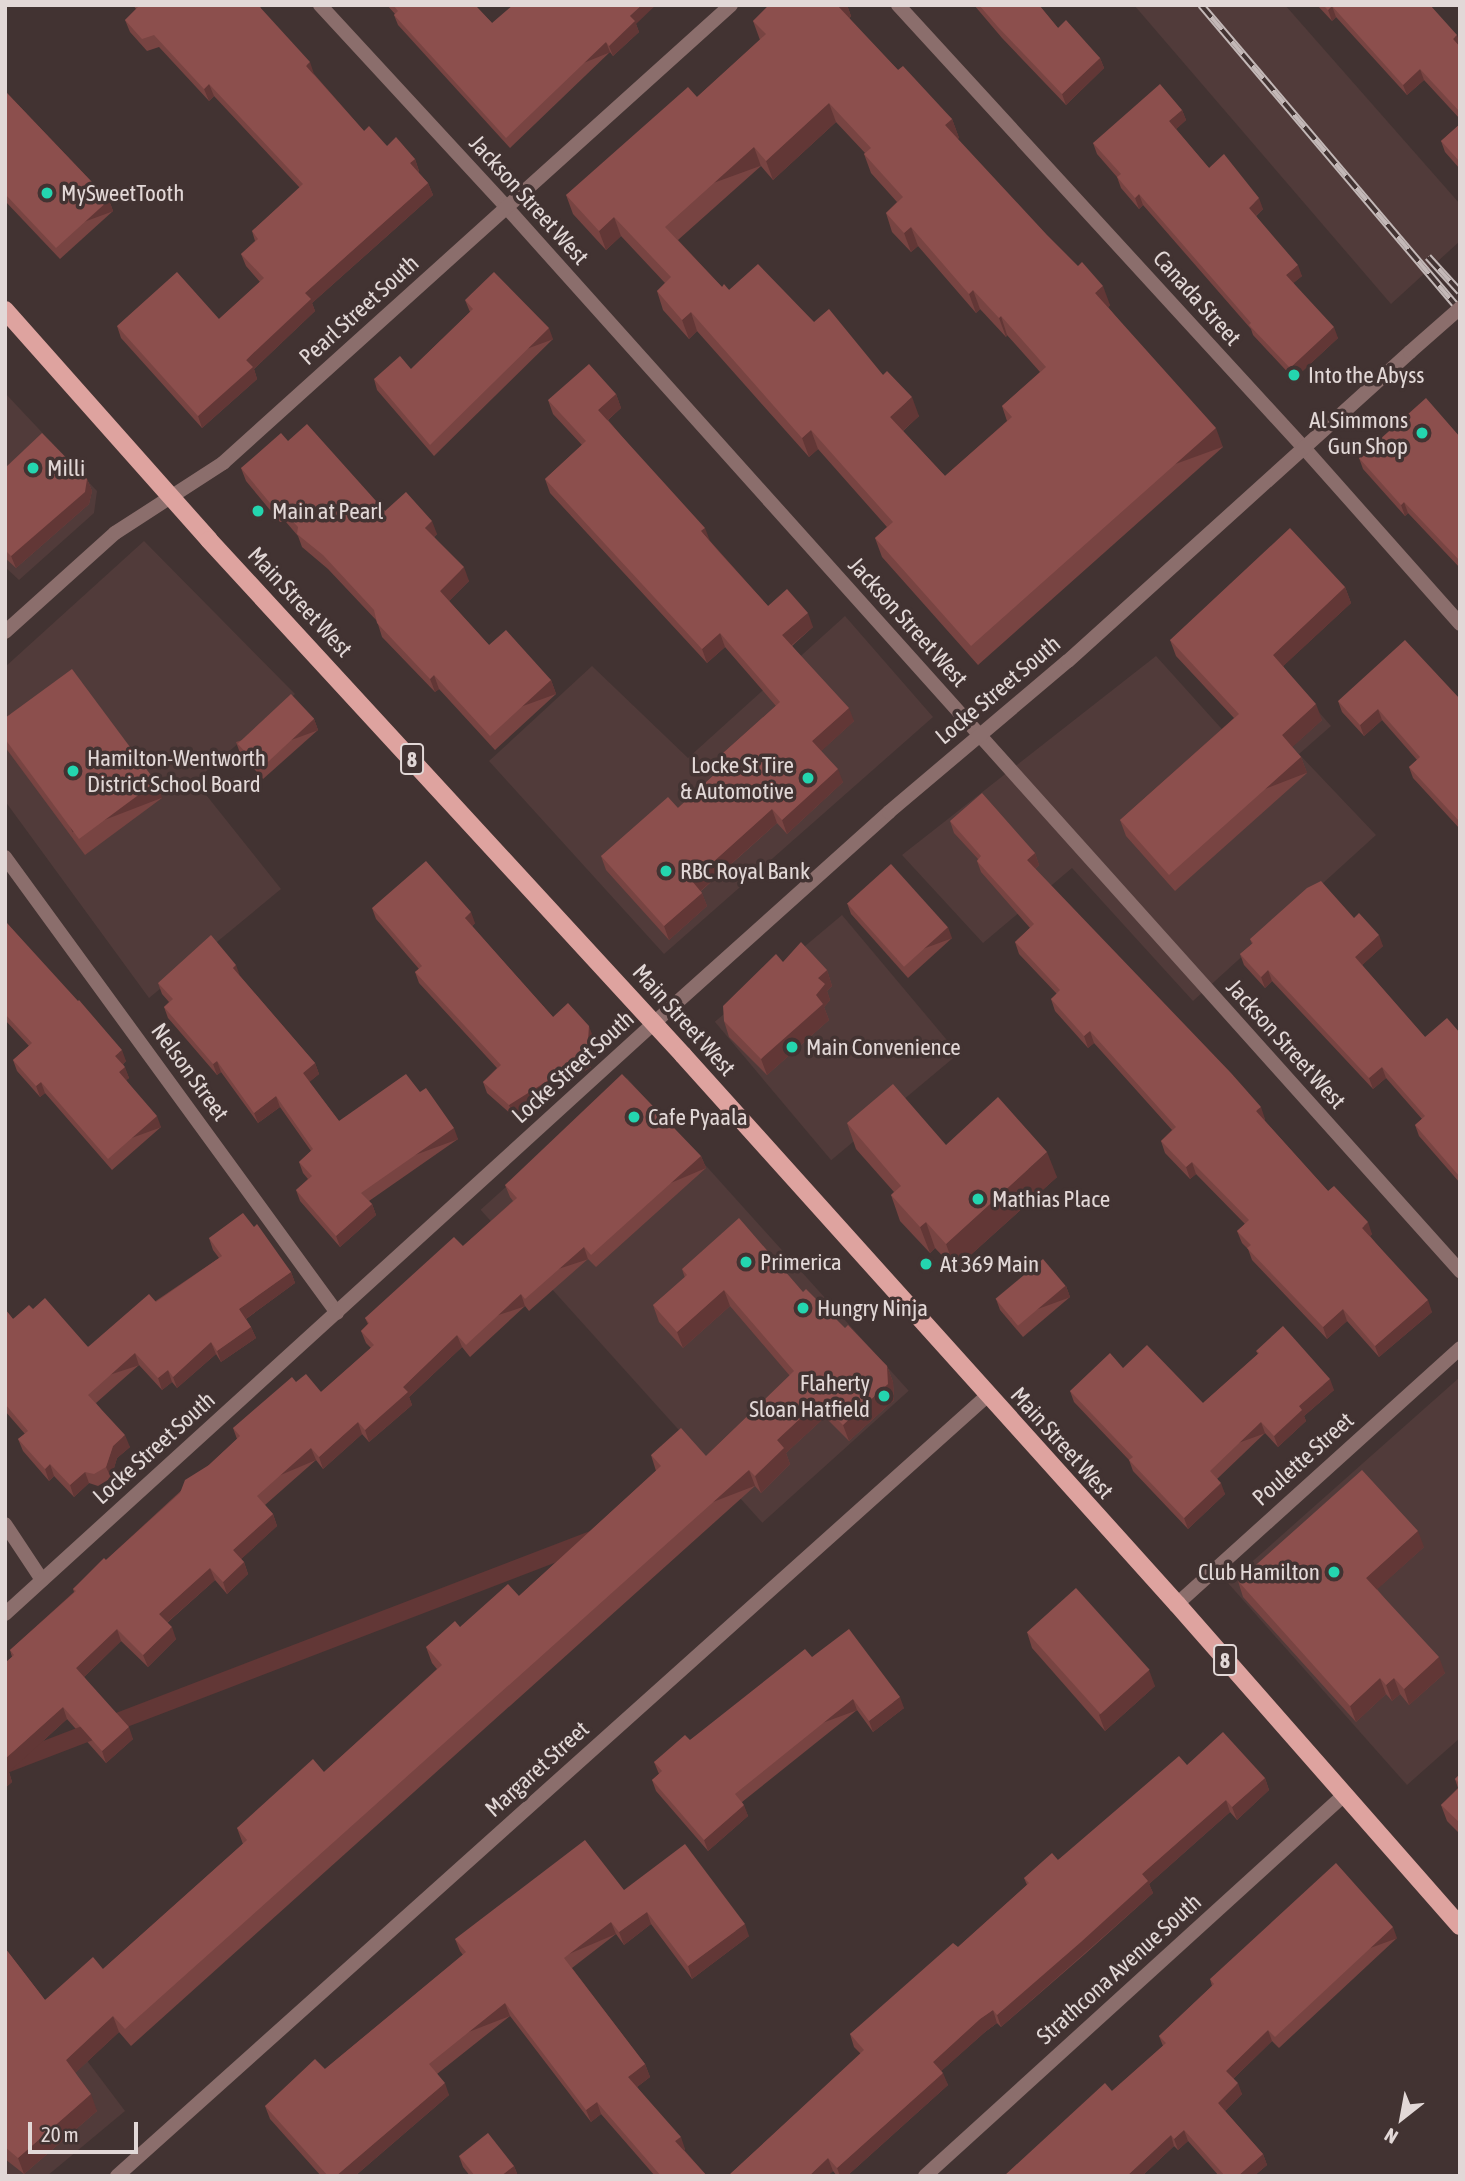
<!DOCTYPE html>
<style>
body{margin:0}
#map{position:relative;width:1465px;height:2181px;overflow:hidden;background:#423332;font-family:"Asap Condensed",sans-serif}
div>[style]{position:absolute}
.built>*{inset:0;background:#513b3a;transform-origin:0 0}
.minor>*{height:14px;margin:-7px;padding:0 7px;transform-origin:7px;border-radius:7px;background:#8b6e6c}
.tertiary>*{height:14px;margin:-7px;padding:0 7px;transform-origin:7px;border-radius:7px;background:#8b6e6c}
.primary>*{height:18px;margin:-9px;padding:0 9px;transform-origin:9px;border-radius:9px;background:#dea39f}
.rail>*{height:8px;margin-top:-4px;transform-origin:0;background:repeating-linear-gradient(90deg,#423332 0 16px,#c3b8b7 0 32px);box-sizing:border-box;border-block:2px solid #c3b8b7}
.tertiary-bridge>*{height:14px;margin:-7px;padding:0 7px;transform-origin:7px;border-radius:7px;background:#8b6e6c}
.wall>*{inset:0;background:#784442}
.shaded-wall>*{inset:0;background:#623736;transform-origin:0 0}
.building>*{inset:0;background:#8c4f4d;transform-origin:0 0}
.dots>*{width:19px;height:19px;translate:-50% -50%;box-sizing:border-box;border:4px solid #423332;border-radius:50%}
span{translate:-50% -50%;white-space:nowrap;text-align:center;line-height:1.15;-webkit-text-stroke:7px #423332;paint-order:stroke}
.shield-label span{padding:2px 5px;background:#423332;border:2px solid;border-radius:5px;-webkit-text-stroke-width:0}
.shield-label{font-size:21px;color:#e2d8d7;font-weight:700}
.poi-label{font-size:23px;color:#e2d8d7}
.left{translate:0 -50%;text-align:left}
.right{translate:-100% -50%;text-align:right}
.street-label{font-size:23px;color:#e2d8d7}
.frame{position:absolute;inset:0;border:7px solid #e2d8d7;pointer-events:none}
.north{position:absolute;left:1367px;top:2083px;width:70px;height:70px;-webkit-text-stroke:5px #423332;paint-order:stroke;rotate:211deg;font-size:19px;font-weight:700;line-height:28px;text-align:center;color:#e2d8d7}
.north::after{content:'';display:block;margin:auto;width:24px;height:32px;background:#e2d8d7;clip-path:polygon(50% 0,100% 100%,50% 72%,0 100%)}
.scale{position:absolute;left:28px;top:2122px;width:110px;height:32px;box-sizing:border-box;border:4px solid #e2d8d7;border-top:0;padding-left:9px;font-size:21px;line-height:24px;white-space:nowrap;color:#e2d8d7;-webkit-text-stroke:5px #423332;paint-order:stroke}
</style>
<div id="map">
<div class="built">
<i style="clip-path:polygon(1134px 5px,1285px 5px,1460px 204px,1460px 241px,1391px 304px)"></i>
<i style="clip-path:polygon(5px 393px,97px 491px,94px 513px,19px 580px,5px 567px)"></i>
<i style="clip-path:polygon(144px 541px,295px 694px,195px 781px,281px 889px,149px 998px,5px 801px,5px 667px)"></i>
<i style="clip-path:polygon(845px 616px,933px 717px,664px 954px,489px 761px,592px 666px,688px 758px)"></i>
<i style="clip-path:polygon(1156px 656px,1229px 737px,1292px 681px,1331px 726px,1299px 754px,1376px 835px,1193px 1001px,1072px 868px,983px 943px,902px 855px)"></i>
<i style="left:842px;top:915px;width:181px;height:166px;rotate:50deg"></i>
<i style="left:627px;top:1078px;width:421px;height:197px;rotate:48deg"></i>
<i style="clip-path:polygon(1460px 1377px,1460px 1738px,1407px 1785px,1228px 1583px)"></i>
<i style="clip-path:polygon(5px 1952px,125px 2111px,47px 2176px,5px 2176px)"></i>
</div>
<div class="minor">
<i style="left:320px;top:5px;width:276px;rotate:47.3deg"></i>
<i style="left:507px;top:208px;width:1428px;rotate:48.12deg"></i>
<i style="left:898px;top:5px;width:601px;rotate:47.5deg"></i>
<i style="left:1304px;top:448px;width:235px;rotate:48.4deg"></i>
<i style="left:5px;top:632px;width:148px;rotate:-42deg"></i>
<i style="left:115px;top:533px;width:129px;rotate:-32.9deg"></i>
<i style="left:223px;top:463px;width:684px;rotate:-42.04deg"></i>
<i style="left:5px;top:857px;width:564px;rotate:53.94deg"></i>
<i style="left:5px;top:1524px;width:67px;rotate:56.5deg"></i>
<i style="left:1177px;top:1604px;width:382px;rotate:-42.1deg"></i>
<i style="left:5px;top:1614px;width:878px;rotate:-42.32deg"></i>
<i style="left:117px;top:2176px;width:1168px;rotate:-41.88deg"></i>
<i style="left:925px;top:2176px;width:566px;rotate:-42.28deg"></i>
</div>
<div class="tertiary">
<i style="left:654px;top:1023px;width:316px;rotate:-41.9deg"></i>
<i style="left:889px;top:812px;width:234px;rotate:-40.2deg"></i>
<i style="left:1068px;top:661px;width:461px;rotate:-42.1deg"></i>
</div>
<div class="primary">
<i style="left:5px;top:310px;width:307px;rotate:48.4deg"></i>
<i style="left:209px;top:540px;width:700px;rotate:47.37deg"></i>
<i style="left:683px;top:1055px;width:739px;rotate:48.02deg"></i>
<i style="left:1177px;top:1604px;width:429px;rotate:48.7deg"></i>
</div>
<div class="rail">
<i style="left:1201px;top:5px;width:400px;rotate:49.7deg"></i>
<i style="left:1428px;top:257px;width:47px;rotate:47.6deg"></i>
</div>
<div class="tertiary-bridge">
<i style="left:1410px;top:352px;width:67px;rotate:-41.3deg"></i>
</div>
<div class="wall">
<i style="clip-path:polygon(133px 5px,263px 5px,260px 8px,314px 74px,364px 131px,387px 146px,415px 159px,419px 171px,418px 172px,428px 183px,433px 195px,312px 303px,315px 311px,254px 369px,257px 379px,202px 428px,121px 338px,117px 326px,219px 319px,260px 282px,246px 266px,241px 254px,255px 241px,252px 231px,300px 188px,214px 96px,209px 101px,159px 47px,147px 51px,130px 32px,125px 20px,136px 9px)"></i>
<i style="clip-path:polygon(387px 5px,475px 5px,492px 23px,636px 24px,639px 32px,613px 56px,610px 52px,510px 148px,398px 25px,394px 15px,395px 14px)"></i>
<i style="clip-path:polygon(evenodd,769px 5px,847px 5px,851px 16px,849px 19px,898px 70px,952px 119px,959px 138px,957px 139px,1110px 305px,1108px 307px,1223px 447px,978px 665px,882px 557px,875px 538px,887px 527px,818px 449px,809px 457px,697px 331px,689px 339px,663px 310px,657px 291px,665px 283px,621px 236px,606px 250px,573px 214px,566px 195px,697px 97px,760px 40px,753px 21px,769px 5px,836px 122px,865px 153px,864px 154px,871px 173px,897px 202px,886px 213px,892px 232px,911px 252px,918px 246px,976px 313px,980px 309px,1006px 337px,1007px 335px,1040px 372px,1002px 406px,1007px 421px,945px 476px,903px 431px,919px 416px,883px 375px,814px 322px,722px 287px,678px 240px,761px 166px,773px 180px,836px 122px)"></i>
<i style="clip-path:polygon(974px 5px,1039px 5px,1058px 28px,1100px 58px,1104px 68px,1066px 105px,1002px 38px)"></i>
<i style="clip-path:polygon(1317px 5px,1430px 5px,1460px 44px,1460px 119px,1424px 80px,1407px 95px,1336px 17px,1332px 21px)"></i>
<i style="clip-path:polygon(5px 91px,109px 200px,113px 211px,60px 259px,5px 201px)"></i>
<i style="clip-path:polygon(1182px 110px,1186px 120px,1176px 129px,1209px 168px,1263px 209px,1256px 216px,1302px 276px,1293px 283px,1338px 338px,1294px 379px,1253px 335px,1251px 329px,1143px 205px,1139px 209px,1121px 188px,1117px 177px,1097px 154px,1093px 143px)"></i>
<i style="clip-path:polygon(1460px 124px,1460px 169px,1445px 152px,1441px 141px)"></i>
<i style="clip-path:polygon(465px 300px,553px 339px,434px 456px,377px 390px,374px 379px,411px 369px,470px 312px)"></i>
<i style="clip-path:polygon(616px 394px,621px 408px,608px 420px,710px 541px,768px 606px,813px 627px,792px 646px,854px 721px,821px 751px,843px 782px,787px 834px,777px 823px,701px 891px,707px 906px,669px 940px,606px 870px,601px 856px,678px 808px,726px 764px,722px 754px,776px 706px,725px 647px,707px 663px,550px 493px,545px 479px,582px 445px,553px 414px,548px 400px)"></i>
<i style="clip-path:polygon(1460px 437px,1460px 568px,1408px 513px,1405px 516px,1363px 469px,1359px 458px)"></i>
<i style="clip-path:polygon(288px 441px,385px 511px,437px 534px,434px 537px,469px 581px,449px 601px,489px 645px,551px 680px,556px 694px,495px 750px,439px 689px,435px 692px,382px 637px,377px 621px,328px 569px,302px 547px,298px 536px,286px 522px,280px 522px,246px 481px,241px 468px)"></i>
<i style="clip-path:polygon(5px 468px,87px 479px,92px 491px,89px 504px,16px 568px,5px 558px)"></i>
<i style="clip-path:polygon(1345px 587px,1351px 603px,1283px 666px,1322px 720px,1292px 747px,1301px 757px,1307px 773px,1175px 891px,1126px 836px,1120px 820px,1234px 718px,1176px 656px,1170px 640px)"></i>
<i style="clip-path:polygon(1460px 699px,1460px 829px,1413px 778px,1409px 767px,1417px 760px,1382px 720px,1364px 736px,1342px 712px,1338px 701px)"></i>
<i style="clip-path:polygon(5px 718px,162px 798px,85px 855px,5px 747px)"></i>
<i style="clip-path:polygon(314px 719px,318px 730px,263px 779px,240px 753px,236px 742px)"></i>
<i style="clip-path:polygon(950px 821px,1035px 853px,1039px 865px,1035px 869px,1265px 1119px,1264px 1120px,1328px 1191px,1372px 1234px,1370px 1236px,1432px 1312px,1379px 1357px,1347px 1321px,1327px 1339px,1252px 1260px,1248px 1249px,1242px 1243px,1237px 1231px,1245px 1224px,1196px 1174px,1190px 1179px,1165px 1153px,1161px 1141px,1172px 1130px,1094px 1043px,1088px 1048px,1055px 1011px,1051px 999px,1057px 994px,1019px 954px,1015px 942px,1030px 928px,981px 872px,977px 861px,978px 859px,954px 833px)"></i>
<i style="clip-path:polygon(847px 903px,952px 938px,908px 978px,851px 914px)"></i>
<i style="clip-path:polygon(372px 908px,475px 923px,472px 926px,553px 1017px,593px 1037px,591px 1067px,513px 1116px,487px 1093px,483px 1082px,497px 1068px,419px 983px,415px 972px,419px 969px,376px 919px)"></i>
<i style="clip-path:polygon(1354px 918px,1383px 946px,1362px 965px,1425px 1037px,1460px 1033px,1460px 1183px,1419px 1136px,1415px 1125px,1422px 1119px,1386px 1078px,1373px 1089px,1272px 981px,1265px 988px,1244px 965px,1240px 954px,1252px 944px,1250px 939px)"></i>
<i style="clip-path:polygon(6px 922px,126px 1061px,123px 1064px,129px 1078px,126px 1080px,161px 1127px,112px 1170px,45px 1093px,40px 1097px,17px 1071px,13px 1060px,29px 1046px,5px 1020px)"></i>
<i style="clip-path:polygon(783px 962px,827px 970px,832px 986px,827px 991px,830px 1000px,824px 1007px,829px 1020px,767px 1075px,729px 1037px,724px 1021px)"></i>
<i style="clip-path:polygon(240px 976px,315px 1063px,319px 1074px,309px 1082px,339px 1121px,420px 1092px,458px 1139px,369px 1201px,372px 1204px,376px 1215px,340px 1247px,300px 1201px,296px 1190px,308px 1179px,303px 1173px,299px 1162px,311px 1151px,280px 1107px,258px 1123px,221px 1072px,217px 1075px,168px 1018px,164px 1007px,169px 1002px,162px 994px,158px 983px)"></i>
<i style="clip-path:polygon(847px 1123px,946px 1145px,1057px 1177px,955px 1269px,935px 1248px,930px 1253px,900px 1221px,891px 1195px,894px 1192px,856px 1149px)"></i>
<i style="clip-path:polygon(701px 1156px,706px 1168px,596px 1267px,588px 1259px,529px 1311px,525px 1306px,470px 1357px,462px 1347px,409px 1397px,412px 1405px,369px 1442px,362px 1434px,323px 1469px,316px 1460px,265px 1505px,273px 1514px,277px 1526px,241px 1559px,244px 1562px,248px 1574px,227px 1594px,215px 1580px,167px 1623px,176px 1639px,148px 1667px,121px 1641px,84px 1677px,133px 1739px,106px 1763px,67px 1719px,9px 1772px,12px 1782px,5px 1788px,5px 1663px,12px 1657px,10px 1650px,74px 1592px,73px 1589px,106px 1560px,237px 1439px,233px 1428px,296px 1382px,321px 1392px,371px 1348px,366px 1343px,361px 1331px,368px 1324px,365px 1318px,463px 1246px,513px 1201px,510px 1197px,505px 1185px)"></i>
<i style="clip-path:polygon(254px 1227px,291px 1272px,295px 1283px,246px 1319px,251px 1327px,256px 1338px,221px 1362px,216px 1354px,177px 1388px,172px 1382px,162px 1390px,139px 1365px,96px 1403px,130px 1447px,117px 1458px,111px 1478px,98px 1486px,89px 1483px,74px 1497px,54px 1476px,49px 1481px,23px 1451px,18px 1439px,25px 1434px,5px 1411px,5px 1309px,13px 1319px,33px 1309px,88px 1347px,219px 1258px,213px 1250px,209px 1238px)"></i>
<i style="clip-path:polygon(682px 1269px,803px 1292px,887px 1366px,893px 1382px,894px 1400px,849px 1441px,825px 1417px,786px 1453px,790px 1464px,761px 1493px,755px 1486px,131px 2046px,119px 2032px,75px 2073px,97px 2111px,24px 2174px,5px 2159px,5px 1948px,45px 2000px,103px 1969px,243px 1844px,237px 1828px,324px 1772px,437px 1669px,432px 1663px,426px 1647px,519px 1596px,656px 1471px,651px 1455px,706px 1456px,790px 1376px,730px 1306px,683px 1348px,659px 1322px,653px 1305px,685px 1278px)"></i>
<i style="clip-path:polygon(1066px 1286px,1070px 1297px,1023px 1337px,1000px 1310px,996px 1299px)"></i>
<i style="clip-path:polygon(1256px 1351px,1334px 1390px,1304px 1416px,1306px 1421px,1278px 1447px,1265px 1433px,1217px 1479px,1225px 1494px,1188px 1529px,1133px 1471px,1129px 1460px,1074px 1402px,1070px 1391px,1123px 1368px,1203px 1403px,1258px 1354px)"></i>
<i style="clip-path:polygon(1424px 1547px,1377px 1589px,1445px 1673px,1409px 1705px,1400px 1694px,1392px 1701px,1386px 1694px,1356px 1722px,1243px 1597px,1238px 1581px)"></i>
<i style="clip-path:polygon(1027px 1632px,1155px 1686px,1105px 1731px,1032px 1648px)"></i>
<i style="clip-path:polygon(812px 1657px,904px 1708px,873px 1732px,857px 1710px,742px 1802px,748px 1816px,708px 1851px,656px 1791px,652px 1780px,659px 1774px,654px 1762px,690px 1740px)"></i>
<i style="clip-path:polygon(1187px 1765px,1265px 1778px,1269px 1790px,1237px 1820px,1230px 1812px,1149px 1884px,1153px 1893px,1085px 1954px,1001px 2027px,997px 2023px,985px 2032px,941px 2071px,948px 2085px,847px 2176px,837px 2176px,833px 2171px,827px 2176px,728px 2176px,861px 2054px,854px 2047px,850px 2034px,958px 1947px,1027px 1885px,1024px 1878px,1058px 1860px)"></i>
<i style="clip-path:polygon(1460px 1774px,1460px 1834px,1447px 1821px,1441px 1805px,1458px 1788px,1455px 1779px)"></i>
<i style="clip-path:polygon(624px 1890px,749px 1936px,692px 1979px,651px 1924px,624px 1945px,616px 1934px,572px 1968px,645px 2064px,650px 2077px,637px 2087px,685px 2149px,684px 2150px,707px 2176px,655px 2176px,601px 2114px,591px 2122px,510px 2016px,437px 2074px,449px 2095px,355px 2176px,321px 2176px,270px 2119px,265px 2106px,325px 2069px,463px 1955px,460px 1951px,455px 1939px)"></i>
<i style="clip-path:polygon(1397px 1938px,1279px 2048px,1272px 2041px,1233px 2079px,1242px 2094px,1225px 2111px,1263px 2154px,1267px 2165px,1254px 2176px,1219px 2176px,1188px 2141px,1178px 2150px,1174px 2146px,1142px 2176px,1004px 2176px,1112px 2091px,1163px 2046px,1159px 2036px,1212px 1986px,1210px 1979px)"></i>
<i style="clip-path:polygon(459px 2156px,514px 2166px,518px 2176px,470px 2176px,463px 2167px)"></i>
</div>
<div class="shaded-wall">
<i style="clip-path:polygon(642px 5px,656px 5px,636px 24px,639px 32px,613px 56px,609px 46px,630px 16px)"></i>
<i style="clip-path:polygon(837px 5px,847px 5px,851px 16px,844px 24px)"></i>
<i style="clip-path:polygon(1332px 6px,1336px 17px,1332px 21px,1328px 10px)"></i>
<i style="clip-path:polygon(1457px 35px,1460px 44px,1460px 47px,1453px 39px)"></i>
<i style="left:606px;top:42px;width:11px;height:139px;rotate:68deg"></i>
<i style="clip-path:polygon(1100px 58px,1104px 68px,1066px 105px,1062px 94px)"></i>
<i style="clip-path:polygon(310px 62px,314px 74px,310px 78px,306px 66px)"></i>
<i style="clip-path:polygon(1420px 69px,1424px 80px,1407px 95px,1403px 85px)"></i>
<i style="clip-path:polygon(209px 84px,214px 96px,209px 101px,204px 89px)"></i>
<i style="clip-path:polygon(829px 103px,836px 122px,773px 180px,766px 161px)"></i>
<i style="clip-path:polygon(1182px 110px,1186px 120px,1173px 132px,1169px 121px)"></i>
<i style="clip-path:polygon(952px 119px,959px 138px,952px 144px,945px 125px)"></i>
<i style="left:754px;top:147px;width:20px;height:120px;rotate:70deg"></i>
<i style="clip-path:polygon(415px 159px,419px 171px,414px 175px,410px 163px)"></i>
<i style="clip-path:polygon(428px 183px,433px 195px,312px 303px,315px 311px,254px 369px,257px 379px,202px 428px,198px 416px,305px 293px)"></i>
<i style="clip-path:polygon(1139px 194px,1143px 205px,1139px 209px,1135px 198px)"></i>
<i style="clip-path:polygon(1259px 198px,1263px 209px,1253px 218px,1249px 208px)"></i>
<i style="left:109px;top:200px;width:12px;height:72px;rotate:70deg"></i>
<i style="clip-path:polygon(614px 217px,621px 236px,606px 250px,599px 231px)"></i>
<i style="clip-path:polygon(911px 227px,918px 246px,911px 252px,904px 233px)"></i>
<i style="clip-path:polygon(1298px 265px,1302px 276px,1290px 286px,1286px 275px)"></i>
<i style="clip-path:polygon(1103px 286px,1110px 305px,1102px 312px,1095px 293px)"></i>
<i style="clip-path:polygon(973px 290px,980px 309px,976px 313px,969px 294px)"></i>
<i style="clip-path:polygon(691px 312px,697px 331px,689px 339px,682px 320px)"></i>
<i style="clip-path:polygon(1001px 316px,1007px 335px,1006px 337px,999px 318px)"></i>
<i style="clip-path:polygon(1334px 327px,1338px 338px,1294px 379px,1290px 368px)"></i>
<i style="left:549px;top:328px;width:12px;height:167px;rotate:70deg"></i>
<i style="clip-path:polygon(616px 394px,621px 408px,603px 424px,598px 410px)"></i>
<i style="clip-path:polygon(912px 397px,919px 416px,897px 436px,890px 417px)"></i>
<i style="left:1216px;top:428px;width:20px;height:328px;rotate:70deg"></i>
<i style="clip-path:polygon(811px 430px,818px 449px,809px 457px,802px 438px)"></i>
<i style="clip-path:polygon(87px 479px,92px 491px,89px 504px,16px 568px,11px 556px)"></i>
<i style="clip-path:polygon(1404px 502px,1408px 513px,1405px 516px,1401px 505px)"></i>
<i style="clip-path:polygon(432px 521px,437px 534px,430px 541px,425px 528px)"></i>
<i style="clip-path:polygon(705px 528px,710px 541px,701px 531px)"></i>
<i style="clip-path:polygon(464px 567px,469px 581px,445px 605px,440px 591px)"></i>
<i style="clip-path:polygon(1345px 587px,1351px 603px,1278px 671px,1273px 655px)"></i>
<i style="clip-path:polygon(808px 613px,813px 627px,787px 649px,782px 635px)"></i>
<i style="clip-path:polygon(720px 633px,725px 647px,707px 663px,702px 649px)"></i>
<i style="clip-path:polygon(434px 675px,439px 689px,435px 692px,430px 679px)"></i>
<i style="left:551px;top:680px;width:15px;height:83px;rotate:70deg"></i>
<i style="clip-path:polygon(1316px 704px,1322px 720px,1288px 751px,1282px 735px)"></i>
<i style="clip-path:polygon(849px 708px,854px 721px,817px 755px,812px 741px)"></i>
<i style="clip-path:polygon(1378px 709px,1382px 720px,1364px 736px,1360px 725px)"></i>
<i style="left:314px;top:719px;width:12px;height:74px;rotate:70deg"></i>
<i style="left:1301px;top:757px;width:17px;height:177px;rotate:69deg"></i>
<i style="clip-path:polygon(838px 769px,843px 782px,787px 834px,782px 820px)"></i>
<i style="left:156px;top:782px;width:17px;height:96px;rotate:69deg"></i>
<i style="clip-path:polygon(772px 809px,777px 823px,697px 894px,692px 881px)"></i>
<i style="clip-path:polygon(1035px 853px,1039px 865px,1032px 872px,1027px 860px)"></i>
<i style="clip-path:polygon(702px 893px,707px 906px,669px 940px,664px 926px)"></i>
<i style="clip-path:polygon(471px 912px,475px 923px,469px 929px,465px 918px)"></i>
<i style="left:948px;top:927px;width:12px;height:59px;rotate:70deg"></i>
<i style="clip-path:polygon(1379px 935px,1383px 946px,1359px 968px,1355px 957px)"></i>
<i style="clip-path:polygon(236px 965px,240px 976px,237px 979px,233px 968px)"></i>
<i style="clip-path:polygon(827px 970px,832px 986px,827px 991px,830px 1000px,824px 1007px,829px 1020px,767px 1075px,761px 1059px,816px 995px,818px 978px)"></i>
<i style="clip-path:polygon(1268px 970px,1272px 981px,1265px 988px,1261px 977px)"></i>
<i style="clip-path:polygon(589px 1026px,593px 1037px,591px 1067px,513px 1116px,509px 1105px)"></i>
<i style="clip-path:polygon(1090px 1031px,1094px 1043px,1088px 1048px,1084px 1036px)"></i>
<i style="clip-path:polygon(122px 1050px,126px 1061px,119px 1067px,115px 1056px)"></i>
<i style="clip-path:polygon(217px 1061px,221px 1072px,217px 1075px,213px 1064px)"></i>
<i style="clip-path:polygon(315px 1063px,319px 1074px,307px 1084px,303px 1073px)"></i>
<i style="clip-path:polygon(125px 1067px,129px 1078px,123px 1083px,119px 1072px)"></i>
<i style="clip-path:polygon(1382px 1067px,1386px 1078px,1373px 1089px,1369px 1078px)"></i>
<i style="clip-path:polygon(41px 1082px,45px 1093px,40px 1097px,36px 1086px)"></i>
<i style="clip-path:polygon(276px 1096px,280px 1107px,258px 1123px,254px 1113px)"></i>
<i style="clip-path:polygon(1261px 1107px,1265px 1119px,1260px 1123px,1256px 1111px)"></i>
<i style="left:157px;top:1116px;width:12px;height:65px;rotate:70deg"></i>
<i style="left:454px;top:1128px;width:12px;height:113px;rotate:70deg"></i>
<i style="clip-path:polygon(1047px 1152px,1057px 1177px,955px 1269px,946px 1244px)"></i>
<i style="left:701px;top:1156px;width:13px;height:148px;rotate:67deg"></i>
<i style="clip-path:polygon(1192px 1162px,1196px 1174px,1190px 1179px,1186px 1167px)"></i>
<i style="clip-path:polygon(372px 1204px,376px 1215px,340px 1247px,336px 1236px)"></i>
<i style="clip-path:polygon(926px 1222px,935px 1248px,930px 1253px,920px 1227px)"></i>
<i style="clip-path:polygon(1368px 1222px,1372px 1234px,1366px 1240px,1362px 1228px)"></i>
<i style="left:584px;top:1247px;width:13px;height:79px;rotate:72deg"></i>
<i style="clip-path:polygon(291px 1272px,295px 1283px,243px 1321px,239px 1309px)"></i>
<i style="left:1066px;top:1286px;width:12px;height:62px;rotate:70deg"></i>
<i style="clip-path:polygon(724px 1290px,730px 1306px,683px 1348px,677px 1332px)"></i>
<i style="left:521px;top:1294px;width:13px;height:75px;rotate:72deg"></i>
<i style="clip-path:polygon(1428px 1300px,1432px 1312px,1379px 1357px,1375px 1346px)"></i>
<i style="clip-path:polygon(1343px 1309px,1347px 1321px,1327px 1339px,1323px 1327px)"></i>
<i style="clip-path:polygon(251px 1327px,256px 1338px,221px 1362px,217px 1351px)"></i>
<i style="clip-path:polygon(457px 1335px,462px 1347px,409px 1397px,412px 1405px,369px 1442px,365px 1430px,403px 1387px)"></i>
<i style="clip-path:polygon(211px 1342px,216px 1354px,177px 1388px,173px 1377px)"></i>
<i style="left:135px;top:1353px;width:13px;height:63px;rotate:72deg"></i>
<i style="clip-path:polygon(887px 1366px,893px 1382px,894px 1400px,849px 1441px,843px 1425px)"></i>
<i style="clip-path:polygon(168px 1370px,172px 1382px,162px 1390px,158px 1378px)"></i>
<i style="clip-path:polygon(1330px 1379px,1334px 1390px,1304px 1416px,1306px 1421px,1278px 1447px,1274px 1436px,1299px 1406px)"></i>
<i style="clip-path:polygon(819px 1401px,825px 1417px,786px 1453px,790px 1464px,761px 1493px,755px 1476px,777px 1440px)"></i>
<i style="clip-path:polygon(358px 1422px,362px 1434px,323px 1469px,319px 1457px)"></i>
<i style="left:1261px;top:1422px;width:12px;height:71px;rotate:70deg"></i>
<i style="clip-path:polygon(125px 1435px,130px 1447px,117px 1458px,111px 1478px,106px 1467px,113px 1446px)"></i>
<i style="left:311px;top:1448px;width:13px;height:72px;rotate:67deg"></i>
<i style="clip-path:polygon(50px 1464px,54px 1476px,49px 1481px,45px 1469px)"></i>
<i style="left:749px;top:1470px;width:17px;height:838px;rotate:69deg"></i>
<i style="clip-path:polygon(85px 1472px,89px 1483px,74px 1497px,70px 1485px)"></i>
<i style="clip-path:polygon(1221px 1483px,1225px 1494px,1188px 1529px,1184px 1518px)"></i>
<i style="clip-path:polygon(273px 1514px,277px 1526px,238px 1562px,233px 1550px)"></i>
<i style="clip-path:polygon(1418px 1531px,1424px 1547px,1372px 1594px,1366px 1578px)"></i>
<i style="clip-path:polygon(244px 1562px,248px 1574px,227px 1594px,223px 1582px)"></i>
<i style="clip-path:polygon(210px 1568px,215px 1580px,163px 1626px,159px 1614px)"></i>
<i style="clip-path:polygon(172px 1627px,176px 1639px,148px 1667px,143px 1655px)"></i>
<i style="clip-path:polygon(117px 1629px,121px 1641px,81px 1680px,76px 1668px)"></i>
<i style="clip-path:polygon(1439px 1657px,1445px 1673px,1409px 1705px,1404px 1689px)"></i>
<i style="clip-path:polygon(1149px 1670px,1155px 1686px,1105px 1731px,1099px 1715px)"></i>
<i style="clip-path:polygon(1380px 1678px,1386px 1694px,1356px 1722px,1350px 1706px)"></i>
<i style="clip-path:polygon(1394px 1678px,1400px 1694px,1392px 1701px,1386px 1685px)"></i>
<i style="clip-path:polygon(900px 1697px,904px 1708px,873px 1732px,869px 1721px)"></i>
<i style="left:853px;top:1699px;width:12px;height:151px;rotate:70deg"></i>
<i style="clip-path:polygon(63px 1707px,67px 1719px,9px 1772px,12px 1782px,5px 1788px,5px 1759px)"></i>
<i style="clip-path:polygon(129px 1727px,133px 1739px,106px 1763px,102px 1751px)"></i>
<i style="clip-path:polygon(1265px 1778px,1269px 1790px,1237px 1820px,1232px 1807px)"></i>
<i style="clip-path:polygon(1226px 1800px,1230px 1812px,1149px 1884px,1153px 1893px,1001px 2027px,997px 2015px,1142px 1874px)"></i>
<i style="clip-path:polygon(744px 1805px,748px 1816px,708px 1851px,704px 1840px)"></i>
<i style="clip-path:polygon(647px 1912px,651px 1924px,624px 1945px,619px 1932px)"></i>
<i style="left:611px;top:1922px;width:13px;height:59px;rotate:67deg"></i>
<i style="clip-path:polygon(745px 1924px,749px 1936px,692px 1979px,688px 1966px)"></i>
<i style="left:1393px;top:1927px;width:12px;height:161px;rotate:70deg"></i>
<i style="left:505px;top:2003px;width:14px;height:97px;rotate:69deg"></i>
<i style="clip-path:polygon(993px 2010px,997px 2023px,985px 2032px,938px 2074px,933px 2062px,980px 2019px)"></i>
<i style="clip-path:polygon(113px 2016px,119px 2032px,72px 2076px,66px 2060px)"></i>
<i style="clip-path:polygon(1268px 2030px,1272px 2041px,1230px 2082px,1226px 2071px)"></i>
<i style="clip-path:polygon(645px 2064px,650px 2077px,633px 2090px,628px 2077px)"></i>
<i style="clip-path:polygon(943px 2073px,948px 2085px,847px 2176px,840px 2176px,837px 2168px)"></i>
<i style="clip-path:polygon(445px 2083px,449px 2095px,355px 2176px,336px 2176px)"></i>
<i style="clip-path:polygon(1238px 2083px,1242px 2094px,1222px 2114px,1218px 2103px)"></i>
<i style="clip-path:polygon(91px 2094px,97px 2111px,24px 2174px,18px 2158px)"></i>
<i style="clip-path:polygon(597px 2102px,601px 2114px,591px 2122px,586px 2110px)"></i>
<i style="clip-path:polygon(1184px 2130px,1188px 2141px,1178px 2150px,1174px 2139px)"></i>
<i style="clip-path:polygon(1171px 2135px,1174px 2146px,1142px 2176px,1127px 2176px)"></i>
<i style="clip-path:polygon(681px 2137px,685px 2149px,680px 2154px,675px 2141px)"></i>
<i style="clip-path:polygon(1263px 2154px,1267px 2165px,1254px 2176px,1238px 2176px)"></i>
<i style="clip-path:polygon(828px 2158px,833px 2171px,827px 2176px,809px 2176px)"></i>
<i style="clip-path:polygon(514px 2166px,518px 2176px,501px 2176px)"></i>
</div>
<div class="building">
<i style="clip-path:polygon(140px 5px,258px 5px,310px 62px,306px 66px,364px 131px,369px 126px,387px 146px,396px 137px,415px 159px,410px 163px,428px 183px,305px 293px,311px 299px,246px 360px,253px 367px,198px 416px,117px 326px,177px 272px,219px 319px,264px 278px,241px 254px,258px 239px,252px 231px,303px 184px,209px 84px,204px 89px,154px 35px,142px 39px,125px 20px)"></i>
<i style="clip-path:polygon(393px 5px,475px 5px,492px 23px,513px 5px,642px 5px,630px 16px,635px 21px,609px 46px,606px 42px,506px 138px,394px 15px,398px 11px)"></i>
<i style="clip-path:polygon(evenodd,769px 5px,837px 5px,898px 70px,903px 66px,952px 119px,945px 125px,1047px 235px,1078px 266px,1082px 262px,1103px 286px,1095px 293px,1216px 428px,971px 646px,875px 538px,893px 522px,811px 430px,802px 438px,691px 312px,682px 320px,657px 291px,671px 277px,614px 217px,599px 231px,566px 195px,688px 87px,697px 97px,766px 34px,753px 21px,769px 5px,829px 103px,871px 148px,864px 154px,903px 197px,886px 213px,904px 233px,911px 227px,969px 294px,973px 290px,999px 318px,1001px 316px,1046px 367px,1002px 406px,1012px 417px,945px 476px,890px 417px,912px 397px,887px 371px,883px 375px,829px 309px,814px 322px,758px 264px,729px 290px,724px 284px,722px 287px,665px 227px,754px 147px,766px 161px,829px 103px)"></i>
<i style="clip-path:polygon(979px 5px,1039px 5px,1058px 28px,1066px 20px,1100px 58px,1062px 94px,998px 27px)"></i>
<i style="clip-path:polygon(1323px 5px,1430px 5px,1457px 35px,1453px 39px,1460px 47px,1460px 112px,1420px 69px,1403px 85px,1332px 6px,1328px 10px)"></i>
<i style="clip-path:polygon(1160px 84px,1182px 110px,1169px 121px,1209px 168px,1224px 154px,1259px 198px,1249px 208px,1298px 265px,1286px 275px,1334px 327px,1290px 368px,1249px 325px,1251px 323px,1139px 194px,1135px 198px,1117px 177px,1121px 174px,1093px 143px)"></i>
<i style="clip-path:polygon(5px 91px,109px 200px,56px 248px,5px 194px)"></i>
<i style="clip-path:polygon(1460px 124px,1460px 162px,1441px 141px)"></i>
<i style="clip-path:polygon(494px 272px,549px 328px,430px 445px,374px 379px,400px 356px,411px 369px,473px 309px,465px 300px)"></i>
<i style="clip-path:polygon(589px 364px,616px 394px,598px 410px,705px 528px,701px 531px,719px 552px,768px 606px,787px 589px,808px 613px,782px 635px,849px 708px,812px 741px,838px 769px,782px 820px,772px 809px,692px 881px,702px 893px,664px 926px,601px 856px,668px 797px,678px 808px,729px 761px,722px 754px,780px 702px,720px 633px,702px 649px,545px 479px,586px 441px,548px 400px)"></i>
<i style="clip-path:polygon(1426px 398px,1460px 437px,1460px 561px,1404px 502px,1401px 505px,1359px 458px)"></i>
<i style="clip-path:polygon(307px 424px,385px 511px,406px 492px,432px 521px,425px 528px,464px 567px,440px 591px,489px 645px,506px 630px,551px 680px,490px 736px,434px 675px,430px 679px,377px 623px,374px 610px,323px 555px,297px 534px,298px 527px,281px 509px,275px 509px,241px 468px,281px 433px,288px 441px)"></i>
<i style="clip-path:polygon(42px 433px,87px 479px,85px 492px,11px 556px,5px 550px,5px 468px)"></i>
<i style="clip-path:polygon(1290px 528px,1345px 587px,1273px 655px,1316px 704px,1282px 735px,1301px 757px,1169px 875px,1120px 820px,1239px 714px,1170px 640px)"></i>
<i style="clip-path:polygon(1405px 640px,1460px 699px,1460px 822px,1409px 767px,1420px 757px,1378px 709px,1360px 725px,1338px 701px)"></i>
<i style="clip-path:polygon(72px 669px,156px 782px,79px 839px,5px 739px,5px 718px)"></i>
<i style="left:291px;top:694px;width:34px;height:73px;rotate:47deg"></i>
<i style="clip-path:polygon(982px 793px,1035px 853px,1027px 860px,1231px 1073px,1261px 1107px,1256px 1111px,1328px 1191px,1334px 1186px,1368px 1222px,1362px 1228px,1428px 1300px,1375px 1346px,1343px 1309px,1323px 1327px,1247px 1248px,1251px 1245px,1237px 1231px,1249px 1220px,1192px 1162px,1186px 1167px,1161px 1141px,1176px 1127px,1090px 1031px,1084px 1036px,1051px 999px,1060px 990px,1015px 942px,1034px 924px,977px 861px,981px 856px,950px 821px)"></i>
<i style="clip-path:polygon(426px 861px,471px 912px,465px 918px,553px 1017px,568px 1003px,589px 1026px,587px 1056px,509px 1105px,483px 1082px,501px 1065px,415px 972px,422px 966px,372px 908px)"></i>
<i style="left:891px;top:864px;width:85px;height:59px;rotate:48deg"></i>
<i style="clip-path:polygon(1321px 881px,1354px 918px,1359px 913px,1379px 935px,1355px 957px,1425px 1037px,1447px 1018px,1460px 1033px,1460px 1177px,1415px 1125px,1425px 1116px,1382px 1067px,1369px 1078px,1268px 970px,1261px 977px,1240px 954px,1253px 943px,1250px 939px,1307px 888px)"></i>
<i style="clip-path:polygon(6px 922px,78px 1001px,79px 1000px,122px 1050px,115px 1056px,125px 1067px,119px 1072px,157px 1116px,108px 1159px,41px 1082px,36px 1086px,13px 1060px,32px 1043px,5px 1014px)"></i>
<i style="clip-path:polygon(211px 935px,236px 965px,233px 968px,315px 1063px,303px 1073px,339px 1121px,406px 1074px,420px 1092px,426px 1088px,454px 1128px,361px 1193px,372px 1204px,336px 1236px,296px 1190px,312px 1176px,299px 1162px,313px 1149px,276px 1096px,254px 1113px,217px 1061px,213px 1064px,164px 1007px,173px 999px,158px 983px)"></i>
<i style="clip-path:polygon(801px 942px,827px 970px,818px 978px,825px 984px,816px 995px,823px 1004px,761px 1059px,724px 1021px,723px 1006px,776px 954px,783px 962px)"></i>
<i style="clip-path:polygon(622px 1074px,701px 1156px,591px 1255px,584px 1247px,525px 1299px,521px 1294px,466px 1345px,457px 1335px,403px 1387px,408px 1392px,365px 1430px,358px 1422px,319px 1457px,311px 1448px,257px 1496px,273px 1514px,233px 1550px,244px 1562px,223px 1582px,210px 1568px,159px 1614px,172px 1627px,143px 1655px,117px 1629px,76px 1668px,129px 1727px,102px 1751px,63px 1707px,5px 1759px,5px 1663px,14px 1655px,10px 1650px,76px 1591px,73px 1589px,104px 1558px,106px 1560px,180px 1493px,185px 1480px,209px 1465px,240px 1436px,233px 1428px,292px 1377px,296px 1382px,306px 1374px,321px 1392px,374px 1345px,361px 1331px,369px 1323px,365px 1318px,454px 1237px,463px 1246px,517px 1198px,505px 1185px)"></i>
<i style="clip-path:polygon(893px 1084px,946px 1145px,998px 1097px,1047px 1152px,946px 1244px,926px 1222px,920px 1227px,891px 1195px,901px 1186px,847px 1123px)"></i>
<i style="clip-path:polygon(243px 1213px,254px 1227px,257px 1224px,291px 1272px,239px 1309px,251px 1327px,217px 1351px,211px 1342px,173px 1377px,168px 1370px,158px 1378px,135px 1353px,88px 1395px,125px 1435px,113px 1446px,106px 1467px,94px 1474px,85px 1472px,70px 1485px,50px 1464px,45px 1469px,18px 1439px,28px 1431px,5px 1404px,5px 1309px,13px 1319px,29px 1305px,33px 1309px,45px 1298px,88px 1347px,149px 1294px,156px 1302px,222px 1256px,209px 1238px)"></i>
<i style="clip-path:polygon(739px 1218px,803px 1292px,806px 1289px,845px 1328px,848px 1325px,887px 1366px,888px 1384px,843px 1425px,819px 1401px,777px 1440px,784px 1448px,755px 1476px,749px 1470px,125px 2029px,113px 2016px,66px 2060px,91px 2094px,18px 2158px,5px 2147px,5px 1948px,45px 2000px,93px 1957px,103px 1969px,247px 1840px,237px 1828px,313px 1759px,324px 1772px,442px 1665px,426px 1647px,455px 1621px,460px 1627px,508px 1584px,519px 1596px,661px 1466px,651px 1455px,681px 1428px,706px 1456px,794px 1371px,724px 1290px,677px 1332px,653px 1305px,687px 1275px,682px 1269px)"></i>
<i style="left:1043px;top:1259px;width:35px;height:62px;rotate:50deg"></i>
<i style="clip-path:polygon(1283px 1326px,1330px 1379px,1299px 1406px,1302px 1410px,1274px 1436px,1261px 1422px,1210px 1471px,1221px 1483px,1184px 1518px,1129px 1460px,1133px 1457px,1070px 1391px,1110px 1353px,1123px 1368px,1147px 1345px,1203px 1403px,1259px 1353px,1256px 1351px)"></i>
<i style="clip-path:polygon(1362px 1470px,1418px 1531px,1366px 1578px,1439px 1657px,1404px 1689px,1394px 1678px,1386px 1685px,1380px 1678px,1350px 1706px,1238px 1581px)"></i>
<i style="left:1076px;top:1588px;width:110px;height:66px;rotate:48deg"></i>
<i style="clip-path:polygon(849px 1629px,900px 1697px,869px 1721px,853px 1699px,735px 1794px,744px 1805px,704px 1840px,652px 1780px,662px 1771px,654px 1762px,685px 1735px,690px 1740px,805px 1649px,812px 1657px)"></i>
<i style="clip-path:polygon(1223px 1732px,1265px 1778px,1232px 1807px,1226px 1800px,1142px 1874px,1148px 1881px,1081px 1942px,997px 2015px,993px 2010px,980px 2019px,933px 2062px,943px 2073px,837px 2168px,828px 2158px,809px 2176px,728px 2176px,864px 2050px,850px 2034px,953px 1943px,958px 1947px,1029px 1883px,1024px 1878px,1052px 1853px,1058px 1860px,1179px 1756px,1187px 1765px)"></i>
<i style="clip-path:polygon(1460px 1774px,1460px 1784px,1455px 1779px)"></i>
<i style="clip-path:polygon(1460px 1787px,1460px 1823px,1441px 1805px)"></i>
<i style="clip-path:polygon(585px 1840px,624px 1890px,685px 1844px,745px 1924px,688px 1966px,647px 1912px,619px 1932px,611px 1922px,564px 1958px,645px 2064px,628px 2077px,681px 2137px,675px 2141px,707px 2176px,661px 2176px,597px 2102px,586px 2110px,505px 2003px,429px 2064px,445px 2083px,336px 2176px,328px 2176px,265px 2106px,315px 2059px,325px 2069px,466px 1952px,455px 1939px)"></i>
<i style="clip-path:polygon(1336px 1863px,1393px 1927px,1275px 2037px,1268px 2030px,1226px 2071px,1238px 2083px,1218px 2103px,1263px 2154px,1238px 2176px,1225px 2176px,1184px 2130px,1174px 2139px,1171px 2135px,1127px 2176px,1004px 2176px,1105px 2083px,1112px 2091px,1166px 2043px,1159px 2036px,1214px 1984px,1210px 1979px)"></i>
<i style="clip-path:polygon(488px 2133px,514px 2166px,501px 2176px,475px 2176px,459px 2156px)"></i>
</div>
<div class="dots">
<i style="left:47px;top:193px;background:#24d5af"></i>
<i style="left:1294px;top:375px;background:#24d5af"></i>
<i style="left:1422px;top:433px;background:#24d5af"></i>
<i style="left:33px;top:468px;background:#24d5af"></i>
<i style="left:258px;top:511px;background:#24d5af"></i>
<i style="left:73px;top:771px;background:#24d5af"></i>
<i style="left:808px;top:778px;background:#24d5af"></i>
<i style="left:666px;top:871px;background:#24d5af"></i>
<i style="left:792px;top:1047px;background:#24d5af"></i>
<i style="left:634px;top:1117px;background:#24d5af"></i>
<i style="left:978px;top:1199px;background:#24d5af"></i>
<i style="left:746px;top:1262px;background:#24d5af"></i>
<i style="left:926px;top:1264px;background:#24d5af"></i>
<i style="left:803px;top:1308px;background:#24d5af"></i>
<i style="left:884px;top:1396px;background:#24d5af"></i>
<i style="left:1334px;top:1572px;background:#24d5af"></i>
</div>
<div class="shield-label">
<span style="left:412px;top:759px">8</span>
<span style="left:1225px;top:1660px">8</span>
</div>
<div class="poi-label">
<span class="left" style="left:61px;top:193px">MySweetTooth</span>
<span class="left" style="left:1308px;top:375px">Into the Abyss</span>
<span class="right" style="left:1408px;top:433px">Al Simmons<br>Gun Shop</span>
<span class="left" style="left:47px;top:468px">Milli</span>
<span class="left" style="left:272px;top:511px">Main at Pearl</span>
<span class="left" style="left:87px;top:771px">Hamilton-Wentworth<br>District School Board</span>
<span class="right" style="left:794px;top:778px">Locke St Tire<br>&amp; Automotive</span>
<span class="left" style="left:680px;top:871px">RBC Royal Bank</span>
<span class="left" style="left:806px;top:1047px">Main Convenience</span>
<span class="left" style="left:648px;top:1117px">Cafe Pyaala</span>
<span class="left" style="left:992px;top:1199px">Mathias Place</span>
<span class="left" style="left:760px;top:1262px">Primerica</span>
<span class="left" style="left:940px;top:1264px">At 369 Main</span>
<span class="left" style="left:817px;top:1308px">Hungry Ninja</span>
<span class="right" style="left:870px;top:1396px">Flaherty<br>Sloan Hatfield</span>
<span class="right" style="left:1320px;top:1572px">Club Hamilton</span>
</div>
<div class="street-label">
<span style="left:529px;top:200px;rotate:48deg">Jackson Street West</span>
<span style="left:1197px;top:298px;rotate:48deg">Canada Street</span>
<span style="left:359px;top:310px;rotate:-42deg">Pearl Street South</span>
<span style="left:300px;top:602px;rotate:47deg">Main Street West</span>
<span style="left:908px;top:622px;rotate:48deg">Jackson Street West</span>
<span style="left:998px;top:690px;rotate:-40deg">Locke Street South</span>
<span style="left:684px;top:1020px;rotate:48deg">Main Street West</span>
<span style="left:1286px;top:1044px;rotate:48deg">Jackson Street West</span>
<span style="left:573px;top:1067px;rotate:-42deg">Locke Street South</span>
<span style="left:190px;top:1072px;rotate:54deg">Nelson Street</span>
<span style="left:1062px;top:1443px;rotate:48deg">Main Street West</span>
<span style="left:154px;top:1448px;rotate:-42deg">Locke Street South</span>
<span style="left:1303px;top:1459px;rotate:-42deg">Poulette Street</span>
<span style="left:537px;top:1769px;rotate:-42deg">Margaret Street</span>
<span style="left:1119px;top:1969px;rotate:-42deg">Strathcona Avenue South</span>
</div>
<div class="frame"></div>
<div class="north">N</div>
<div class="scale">20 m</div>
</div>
